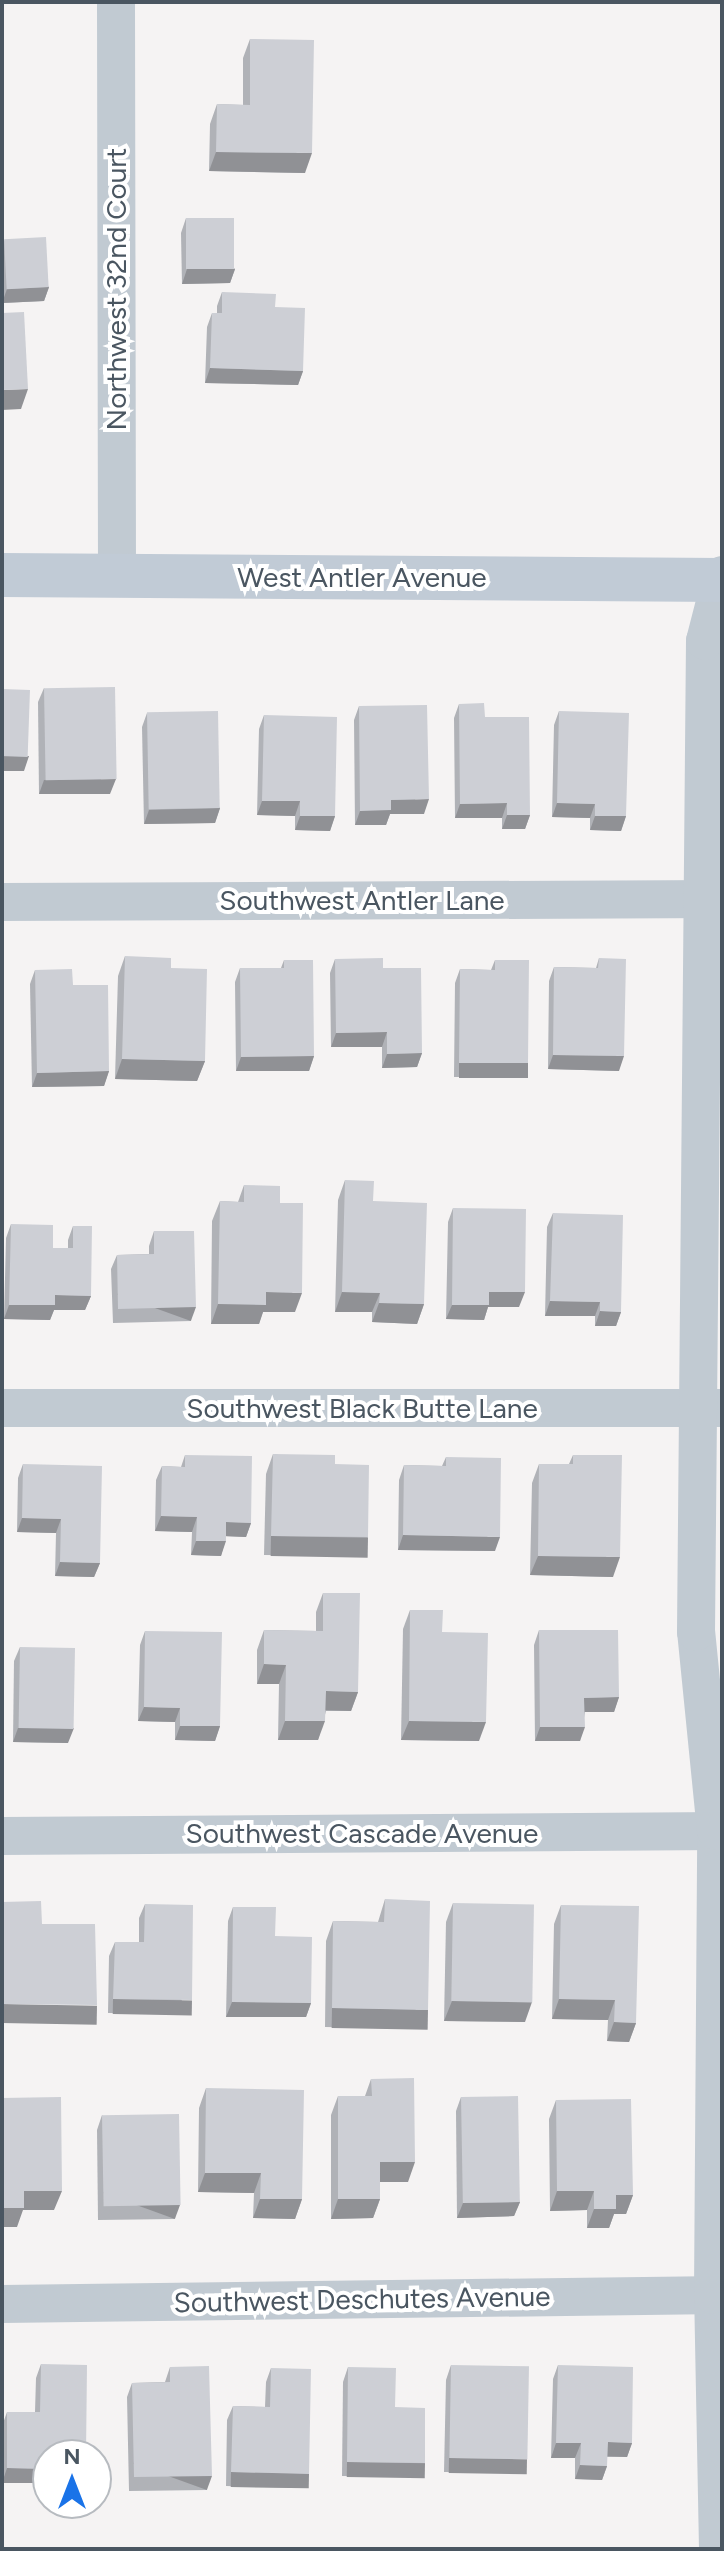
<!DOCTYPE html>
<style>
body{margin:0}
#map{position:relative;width:724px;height:2551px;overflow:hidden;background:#f5f3f3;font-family:Figtree,sans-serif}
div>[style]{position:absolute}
.street>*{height:38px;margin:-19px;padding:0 19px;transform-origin:19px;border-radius:19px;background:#c1cad2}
.secondary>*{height:44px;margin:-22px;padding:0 22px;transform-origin:22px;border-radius:22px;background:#c1cbd6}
.wall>*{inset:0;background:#b0b2b7}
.shaded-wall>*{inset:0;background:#909195;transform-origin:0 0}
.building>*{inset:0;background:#cdcfd5;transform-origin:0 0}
span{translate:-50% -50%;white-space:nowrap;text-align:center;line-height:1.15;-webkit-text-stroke:8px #fff;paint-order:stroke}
.street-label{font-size:28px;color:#4a5661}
.frame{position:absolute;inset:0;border:4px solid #4a5661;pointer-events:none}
.north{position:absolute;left:32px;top:2439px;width:80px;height:80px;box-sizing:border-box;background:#fff;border:2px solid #b7bbc0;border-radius:50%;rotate:0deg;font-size:22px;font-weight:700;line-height:32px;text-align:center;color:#4a5661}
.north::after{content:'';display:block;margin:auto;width:28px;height:36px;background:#1a73e8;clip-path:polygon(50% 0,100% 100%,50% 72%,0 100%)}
</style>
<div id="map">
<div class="street">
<i style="left:116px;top:2px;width:574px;rotate:89.9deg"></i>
<i style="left:2px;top:902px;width:720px;rotate:-0.24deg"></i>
<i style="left:2px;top:1408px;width:720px"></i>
<i style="left:2px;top:1836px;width:720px;rotate:-0.4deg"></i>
<i style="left:2px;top:2304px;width:720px;rotate:-0.72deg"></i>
<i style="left:718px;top:2549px;width:254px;rotate:-91.1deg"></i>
<i style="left:713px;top:2295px;width:464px;rotate:-89.6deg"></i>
<i style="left:716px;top:1831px;width:200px;rotate:-95.7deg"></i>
<i style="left:696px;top:1632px;width:991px;rotate:-89.48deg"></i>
<i style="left:705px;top:641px;width:68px;rotate:-75.6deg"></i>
</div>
<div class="secondary">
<i style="left:2px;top:575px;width:720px;rotate:0.4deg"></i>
</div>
<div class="wall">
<i style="clip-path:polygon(250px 39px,305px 173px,209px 171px,210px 124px,217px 104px,243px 105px,243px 58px)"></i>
<i style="clip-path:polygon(186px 218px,235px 269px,230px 283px,182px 284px,181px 233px)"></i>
<i style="clip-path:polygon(4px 240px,49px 287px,44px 301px,2px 303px,2px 245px)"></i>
<i style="clip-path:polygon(222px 292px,275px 307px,303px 371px,298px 385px,205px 383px,207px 327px,212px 313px,217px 313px,217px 306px)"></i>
<i style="clip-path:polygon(44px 688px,110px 794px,39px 794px,38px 702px)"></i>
<i style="clip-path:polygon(459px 704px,485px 717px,530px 815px,525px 829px,502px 829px,502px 818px,455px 818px,454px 718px)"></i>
<i style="clip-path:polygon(359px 706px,424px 814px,390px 814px,386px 825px,355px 825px,354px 720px)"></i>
<i style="clip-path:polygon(559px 711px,626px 816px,621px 831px,590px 830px,590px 818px,552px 817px,554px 725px)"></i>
<i style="clip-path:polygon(147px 713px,220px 808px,215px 823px,144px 824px,142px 727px)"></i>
<i style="clip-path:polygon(264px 715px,335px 816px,330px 831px,295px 830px,295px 816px,257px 815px,259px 729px)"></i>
<i style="clip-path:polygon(125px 956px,205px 1061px,197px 1081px,115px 1079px,118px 976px)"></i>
<i style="clip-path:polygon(599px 958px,619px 1071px,548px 1069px,549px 981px,554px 967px,596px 968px)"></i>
<i style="clip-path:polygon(335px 959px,422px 1053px,417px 1067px,382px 1068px,382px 1047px,331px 1047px,330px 973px)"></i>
<i style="clip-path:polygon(284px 960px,314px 1056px,309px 1071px,236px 1071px,235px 982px,240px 968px,281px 968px)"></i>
<i style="clip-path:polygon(495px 960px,523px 1077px,454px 1077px,455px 983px,460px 969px,491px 970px)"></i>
<i style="clip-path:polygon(35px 970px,73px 985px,109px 1071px,104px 1086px,32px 1087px,30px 984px)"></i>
<i style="clip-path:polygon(345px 1180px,373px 1201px,424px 1304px,417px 1324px,372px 1322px,372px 1312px,335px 1312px,338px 1200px)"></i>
<i style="clip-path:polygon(244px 1185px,280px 1203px,295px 1312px,263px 1312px,259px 1324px,211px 1324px,212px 1221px,220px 1201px,238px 1202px)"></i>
<i style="clip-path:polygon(453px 1208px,519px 1307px,488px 1307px,484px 1320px,446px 1319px,448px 1222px)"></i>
<i style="clip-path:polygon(553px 1213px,621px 1312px,616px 1326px,595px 1326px,595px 1316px,545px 1316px,547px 1227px)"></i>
<i style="clip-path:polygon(11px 1224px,53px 1248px,68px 1248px,68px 1240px,73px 1226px,91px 1296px,85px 1310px,54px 1310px,50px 1320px,4px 1319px,6px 1238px)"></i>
<i style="clip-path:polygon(154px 1231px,191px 1321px,113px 1323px,111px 1269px,117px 1255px,149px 1254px,149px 1246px)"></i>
<i style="clip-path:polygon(273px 1454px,335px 1464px,368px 1537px,361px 1556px,264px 1555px,266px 1474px)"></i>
<i style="clip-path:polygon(185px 1455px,251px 1523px,246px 1537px,226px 1536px,221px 1556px,191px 1555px,192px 1532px,155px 1531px,156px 1480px,162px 1466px,181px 1467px)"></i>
<i style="clip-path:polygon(573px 1455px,613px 1577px,530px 1575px,532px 1483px,539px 1464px,569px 1464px)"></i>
<i style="clip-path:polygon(446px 1457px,495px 1551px,398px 1550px,399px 1480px,404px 1465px,442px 1466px)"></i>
<i style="clip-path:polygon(23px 1464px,100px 1563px,94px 1577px,55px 1576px,56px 1533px,17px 1532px,18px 1478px)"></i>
<i style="clip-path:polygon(323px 1593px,358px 1692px,351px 1711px,326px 1711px,318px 1740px,278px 1740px,279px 1684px,257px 1684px,257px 1650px,264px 1630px,316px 1631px,316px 1612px)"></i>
<i style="clip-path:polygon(410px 1610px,442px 1632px,479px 1741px,401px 1740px,403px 1629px)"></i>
<i style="clip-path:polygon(539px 1630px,619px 1697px,614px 1712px,585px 1712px,580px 1741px,535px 1741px,534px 1645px)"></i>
<i style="clip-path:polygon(145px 1631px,220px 1726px,215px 1741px,175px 1740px,175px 1722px,138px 1721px,140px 1645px)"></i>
<i style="clip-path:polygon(20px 1647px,68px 1743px,13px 1742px,14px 1661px)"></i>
<i style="clip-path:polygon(385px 1899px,421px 2029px,325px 2027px,326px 1941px,333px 1921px,378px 1922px)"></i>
<i style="clip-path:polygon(453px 1903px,525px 2022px,444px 2021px,446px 1922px)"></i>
<i style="clip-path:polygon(145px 1904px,187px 2014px,108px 2013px,109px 1956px,115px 1942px,139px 1942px,139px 1918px)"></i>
<i style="clip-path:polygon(561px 1905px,636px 2023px,629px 2042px,607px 2041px,608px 2020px,552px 2019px,554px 1924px)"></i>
<i style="clip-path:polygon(233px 1907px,275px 1936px,311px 2003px,306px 2017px,226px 2017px,228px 1921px)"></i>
<i style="clip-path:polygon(371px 2079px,408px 2182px,380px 2182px,380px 2199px,373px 2218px,331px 2219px,331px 2115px,338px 2096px,365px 2096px)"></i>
<i style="clip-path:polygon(206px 2088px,302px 2199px,295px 2219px,253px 2218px,254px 2193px,198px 2192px,199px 2108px)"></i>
<i style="clip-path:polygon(461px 2097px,520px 2202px,514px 2216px,457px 2218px,456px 2111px)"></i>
<i style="clip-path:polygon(556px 2100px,633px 2195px,626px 2214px,614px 2214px,609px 2228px,587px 2228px,587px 2210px,550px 2211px,549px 2119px)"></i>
<i style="clip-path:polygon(102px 2115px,175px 2219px,98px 2220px,97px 2130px)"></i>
<i style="clip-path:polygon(41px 2364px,48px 2455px,48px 2483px,2px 2483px,2px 2426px,7px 2412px,35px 2412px,36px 2378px)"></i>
<i style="clip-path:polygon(451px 2365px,522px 2473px,444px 2472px,446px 2380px)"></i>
<i style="clip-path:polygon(558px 2365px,632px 2443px,627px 2457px,607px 2457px,607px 2466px,602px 2480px,575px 2479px,575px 2458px,551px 2458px,553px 2379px)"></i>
<i style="clip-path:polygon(170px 2367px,207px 2490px,129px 2491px,127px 2397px,132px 2383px,165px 2382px)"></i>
<i style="clip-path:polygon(348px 2367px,395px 2407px,425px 2463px,420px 2477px,342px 2476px,343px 2382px)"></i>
<i style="clip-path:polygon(271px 2368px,309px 2474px,304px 2488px,226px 2486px,227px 2420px,233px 2406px,265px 2407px,266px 2382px)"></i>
</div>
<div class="shaded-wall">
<i style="clip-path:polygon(216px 152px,312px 153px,305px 173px,209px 171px)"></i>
<i style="clip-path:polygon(187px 269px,235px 269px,230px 283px,182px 284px)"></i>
<i style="clip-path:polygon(49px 287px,44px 301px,2px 303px,7px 289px)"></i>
<i style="clip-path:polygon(210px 368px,303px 371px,298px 385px,205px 383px)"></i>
<i style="clip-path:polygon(28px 389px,21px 409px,2px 410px,2px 390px)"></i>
<i style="clip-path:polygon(2px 756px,29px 756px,24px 771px,2px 771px)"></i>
<i style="clip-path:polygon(116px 779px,110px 794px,39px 794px,44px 780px)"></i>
<i style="clip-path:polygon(429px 799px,424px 814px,390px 814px,386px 825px,355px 825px,360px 811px,391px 800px)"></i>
<i style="clip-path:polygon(262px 801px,300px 801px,295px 816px,257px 815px)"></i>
<i style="clip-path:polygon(507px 803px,502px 818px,455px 818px,460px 804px)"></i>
<i style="clip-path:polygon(557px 803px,595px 804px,590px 818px,552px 817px)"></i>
<i style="clip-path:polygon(220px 808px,215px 823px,144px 824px,149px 810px)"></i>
<i style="clip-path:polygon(507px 815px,530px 815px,525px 829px,502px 829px)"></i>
<i style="clip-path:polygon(300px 816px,335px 816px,330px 831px,295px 830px)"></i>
<i style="clip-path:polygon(595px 816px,626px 816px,621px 831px,590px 830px)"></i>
<i style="clip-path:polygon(387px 1032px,382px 1047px,331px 1047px,336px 1033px)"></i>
<i style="clip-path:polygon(422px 1053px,417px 1067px,382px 1068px,387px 1054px)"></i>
<i style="clip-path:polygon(553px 1055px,624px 1056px,619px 1071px,548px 1069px)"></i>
<i style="clip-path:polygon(314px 1056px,309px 1071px,236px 1071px,241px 1057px)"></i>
<i style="clip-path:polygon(122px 1059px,205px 1061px,197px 1081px,115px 1079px)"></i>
<i style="left:459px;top:1063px;width:69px;height:15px"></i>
<i style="clip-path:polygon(109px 1071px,104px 1086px,32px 1087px,37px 1073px)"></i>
<i style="clip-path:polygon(266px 1292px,302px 1293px,295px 1312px,263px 1312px,259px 1324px,211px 1324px,218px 1304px)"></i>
<i style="clip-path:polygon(342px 1292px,380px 1293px,372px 1312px,335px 1312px)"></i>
<i style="clip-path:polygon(489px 1292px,525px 1292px,519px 1307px,488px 1307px,484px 1320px,446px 1319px,452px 1305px)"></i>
<i style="clip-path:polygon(55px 1295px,91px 1296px,85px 1310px,54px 1310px,50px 1320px,4px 1319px,9px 1305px)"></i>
<i style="clip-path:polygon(550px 1301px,600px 1302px,595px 1316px,545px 1316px)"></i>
<i style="clip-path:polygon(379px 1303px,424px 1304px,417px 1324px,372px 1322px)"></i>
<i style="left:196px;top:1307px;width:15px;height:78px;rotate:110deg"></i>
<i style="clip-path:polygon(600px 1311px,621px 1312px,616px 1326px,595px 1326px)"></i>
<i style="clip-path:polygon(161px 1516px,197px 1517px,192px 1532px,155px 1531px)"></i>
<i style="clip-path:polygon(22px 1518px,61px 1519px,56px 1533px,17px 1532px)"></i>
<i style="clip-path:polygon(226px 1522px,251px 1523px,246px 1537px,221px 1536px)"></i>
<i style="clip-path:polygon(403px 1535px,500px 1537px,495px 1551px,398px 1550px)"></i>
<i style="left:271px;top:1536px;width:97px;height:20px;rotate:1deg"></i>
<i style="clip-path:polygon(196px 1541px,226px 1541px,221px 1556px,191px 1555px)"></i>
<i style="clip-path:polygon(538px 1556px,620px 1557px,613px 1577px,530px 1575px)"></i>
<i style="clip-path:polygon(60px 1562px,100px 1563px,94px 1577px,55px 1576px)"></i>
<i style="clip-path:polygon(264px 1664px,286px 1665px,279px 1684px,257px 1684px)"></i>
<i style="clip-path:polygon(326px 1691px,358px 1692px,351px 1711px,319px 1710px)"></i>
<i style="clip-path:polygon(619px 1697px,614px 1712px,579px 1712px,584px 1698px)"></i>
<i style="clip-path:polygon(144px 1707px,180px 1708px,175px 1722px,138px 1721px)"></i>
<i style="clip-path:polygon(285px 1721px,325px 1721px,318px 1740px,278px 1740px)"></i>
<i style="clip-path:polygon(409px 1721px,486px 1722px,479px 1741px,401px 1740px)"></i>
<i style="clip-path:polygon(180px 1726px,220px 1726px,215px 1741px,175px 1740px)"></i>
<i style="clip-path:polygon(540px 1727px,585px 1727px,580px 1741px,535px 1741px)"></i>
<i style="clip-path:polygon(18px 1728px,74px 1728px,68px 1743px,13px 1742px)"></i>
<i style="left:113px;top:1999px;width:79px;height:15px;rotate:1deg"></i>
<i style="clip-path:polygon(559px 1999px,615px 2000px,608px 2020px,552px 2019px)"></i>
<i style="clip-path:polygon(452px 2001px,532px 2002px,525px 2022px,444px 2021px)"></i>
<i style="clip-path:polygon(232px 2002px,311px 2003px,306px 2017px,226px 2017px)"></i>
<i style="left:2px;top:2004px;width:95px;height:19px;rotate:1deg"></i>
<i style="left:332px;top:2008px;width:96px;height:20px;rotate:1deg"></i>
<i style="clip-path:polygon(614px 2022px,636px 2023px,629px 2042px,607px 2041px)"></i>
<i style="clip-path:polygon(380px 2162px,415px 2162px,408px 2182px,373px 2182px)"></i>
<i style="clip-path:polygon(205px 2173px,261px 2173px,254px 2193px,198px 2192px)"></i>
<i style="clip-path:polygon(24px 2191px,62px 2191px,54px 2210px,23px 2210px,17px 2227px,2px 2227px,2px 2208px)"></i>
<i style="clip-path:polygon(557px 2191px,594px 2191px,587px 2210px,550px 2211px)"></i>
<i style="clip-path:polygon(616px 2195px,633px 2195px,626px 2214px,614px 2214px,609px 2228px,587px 2228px,594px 2209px)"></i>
<i style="clip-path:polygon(260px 2199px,302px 2199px,295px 2219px,253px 2218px)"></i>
<i style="clip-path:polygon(338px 2199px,380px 2199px,373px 2218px,331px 2219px)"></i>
<i style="clip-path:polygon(520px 2202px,514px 2216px,457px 2218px,463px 2203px)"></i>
<i style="left:180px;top:2205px;width:15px;height:76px;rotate:110deg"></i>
<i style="clip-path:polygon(608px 2442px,632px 2443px,627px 2457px,602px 2456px)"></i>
<i style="clip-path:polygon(556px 2443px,581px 2443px,575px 2458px,551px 2458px)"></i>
<i style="left:449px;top:2458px;width:78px;height:15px;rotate:1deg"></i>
<i style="left:347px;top:2462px;width:78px;height:15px;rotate:1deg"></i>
<i style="clip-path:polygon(580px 2465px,607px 2466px,602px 2480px,575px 2479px)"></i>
<i style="clip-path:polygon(7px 2468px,48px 2469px,48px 2483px,2px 2483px)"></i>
<i style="left:231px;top:2472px;width:78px;height:15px;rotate:1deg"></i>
<i style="left:212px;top:2476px;width:15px;height:78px;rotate:110deg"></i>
</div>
<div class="building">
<i style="clip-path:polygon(250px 39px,314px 40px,312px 153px,216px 152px,217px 104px,250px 105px)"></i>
<i style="left:186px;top:218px;width:48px;height:51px"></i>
<i style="left:46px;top:237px;width:50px;height:42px;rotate:87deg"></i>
<i style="clip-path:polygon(222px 292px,276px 294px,275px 307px,305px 308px,303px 371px,210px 368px,212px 313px,222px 313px)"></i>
<i style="clip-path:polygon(24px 312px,28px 389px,2px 390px,2px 313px)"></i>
<i style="left:115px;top:687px;width:92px;height:71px;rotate:89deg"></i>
<i style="left:2px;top:689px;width:28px;height:67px;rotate:2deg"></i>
<i style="clip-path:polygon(484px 703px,485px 717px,529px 717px,530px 815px,507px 815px,507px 803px,460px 804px,459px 704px)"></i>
<i style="clip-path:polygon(427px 705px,429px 799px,391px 800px,391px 810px,360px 811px,359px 706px)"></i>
<i style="left:218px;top:711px;width:97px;height:71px;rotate:89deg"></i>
<i style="clip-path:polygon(559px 711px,629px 713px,626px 816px,595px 816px,595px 804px,557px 803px)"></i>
<i style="clip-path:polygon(264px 715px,337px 717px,335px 816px,300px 816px,300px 801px,262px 801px)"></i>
<i style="clip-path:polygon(125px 956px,171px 958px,171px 968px,207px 969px,205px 1061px,122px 1059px)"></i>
<i style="clip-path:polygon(383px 958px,383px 968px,421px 968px,422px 1053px,387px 1054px,387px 1032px,336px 1033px,335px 959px)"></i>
<i style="clip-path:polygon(599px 958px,626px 959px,624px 1056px,553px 1055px,554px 967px,598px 968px)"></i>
<i style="clip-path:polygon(284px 960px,313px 960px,314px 1056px,241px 1057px,240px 968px,284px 968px)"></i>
<i style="clip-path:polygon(495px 960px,529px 960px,528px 1063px,459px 1063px,460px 969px,495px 970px)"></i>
<i style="clip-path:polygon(72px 969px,73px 985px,108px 985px,109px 1071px,37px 1073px,35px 970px)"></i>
<i style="clip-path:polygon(345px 1180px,374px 1181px,373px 1201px,427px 1203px,424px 1304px,379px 1303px,380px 1293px,342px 1292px)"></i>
<i style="clip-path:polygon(244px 1185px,280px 1186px,280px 1203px,303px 1203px,302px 1293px,266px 1292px,266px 1305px,218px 1304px,220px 1201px,244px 1202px)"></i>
<i style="clip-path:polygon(453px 1208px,526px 1209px,525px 1292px,489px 1292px,489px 1305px,452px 1305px)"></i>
<i style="clip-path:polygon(553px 1213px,623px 1215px,621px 1312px,600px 1311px,600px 1302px,550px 1301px)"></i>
<i style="clip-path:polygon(11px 1224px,53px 1225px,53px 1248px,73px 1248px,73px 1226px,92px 1226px,91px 1296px,55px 1295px,55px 1305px,9px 1305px)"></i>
<i style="clip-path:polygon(154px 1231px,194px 1231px,196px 1307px,118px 1309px,117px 1255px,154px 1254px)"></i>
<i style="clip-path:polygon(273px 1454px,335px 1455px,335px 1464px,369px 1465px,368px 1537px,271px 1536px)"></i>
<i style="clip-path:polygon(185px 1455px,252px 1456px,251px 1523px,226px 1522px,226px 1541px,196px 1541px,197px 1517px,161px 1516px,162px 1466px,185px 1467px)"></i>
<i style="clip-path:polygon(573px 1455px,622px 1455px,620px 1557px,538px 1556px,539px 1464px,573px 1464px)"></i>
<i style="clip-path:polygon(446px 1457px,501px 1458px,500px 1537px,403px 1535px,404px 1465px,446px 1466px)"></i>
<i style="clip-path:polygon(23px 1464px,102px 1466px,100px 1563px,60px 1562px,61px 1519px,22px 1518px)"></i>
<i style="clip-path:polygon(323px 1593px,360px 1593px,358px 1692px,326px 1691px,325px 1721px,285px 1721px,286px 1665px,264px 1664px,264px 1630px,323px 1631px)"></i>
<i style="clip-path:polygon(410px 1610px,443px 1610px,442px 1632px,488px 1633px,486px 1722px,409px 1721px)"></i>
<i style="clip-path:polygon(539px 1630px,618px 1630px,619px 1697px,584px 1698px,585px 1727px,540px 1727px)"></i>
<i style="clip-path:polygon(145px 1631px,222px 1632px,220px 1726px,180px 1726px,180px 1708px,144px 1707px)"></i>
<i style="left:20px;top:1647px;width:55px;height:81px;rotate:1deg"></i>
<i style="clip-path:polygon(385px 1899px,430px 1901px,428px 2010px,332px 2008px,333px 1921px,384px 1922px)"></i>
<i style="clip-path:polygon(41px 1901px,42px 1924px,95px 1924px,97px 2005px,2px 2004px,2px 1902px)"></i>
<i style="left:453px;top:1903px;width:81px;height:98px;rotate:1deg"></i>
<i style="clip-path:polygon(145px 1904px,193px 1905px,192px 2000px,113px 1999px,115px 1942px,144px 1942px)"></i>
<i style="clip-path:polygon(561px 1905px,639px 1906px,636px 2023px,614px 2022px,615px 2000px,559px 1999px)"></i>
<i style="clip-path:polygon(233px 1907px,276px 1907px,275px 1936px,312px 1937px,311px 2003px,232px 2002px)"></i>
<i style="clip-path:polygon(414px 2078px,415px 2162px,380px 2162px,380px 2199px,338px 2199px,338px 2096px,372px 2096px,371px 2079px)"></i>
<i style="clip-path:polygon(206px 2088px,304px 2090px,302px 2199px,260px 2199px,261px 2173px,205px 2173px)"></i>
<i style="left:518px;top:2096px;width:106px;height:57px;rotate:89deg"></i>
<i style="clip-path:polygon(61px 2097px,62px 2191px,24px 2191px,24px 2208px,2px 2208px,2px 2098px)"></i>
<i style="clip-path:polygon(631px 2099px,633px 2195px,616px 2195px,616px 2209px,594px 2209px,594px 2191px,557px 2191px,556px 2100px)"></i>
<i style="left:179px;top:2114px;width:91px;height:77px;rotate:89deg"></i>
<i style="clip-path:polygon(41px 2364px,87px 2365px,86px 2455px,48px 2455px,48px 2469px,7px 2468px,7px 2412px,40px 2412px)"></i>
<i style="left:451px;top:2365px;width:78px;height:93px;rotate:1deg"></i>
<i style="clip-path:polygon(558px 2365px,633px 2367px,632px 2443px,608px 2442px,607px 2466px,580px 2465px,581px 2443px,556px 2443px)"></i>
<i style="clip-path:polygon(209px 2366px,212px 2476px,134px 2477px,132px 2383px,170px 2382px,170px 2367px)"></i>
<i style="clip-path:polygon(348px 2367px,396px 2368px,395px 2407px,425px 2408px,425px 2463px,347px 2462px)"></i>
<i style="clip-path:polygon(271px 2368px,311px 2369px,309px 2474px,231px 2472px,233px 2406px,270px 2407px)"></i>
<i style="clip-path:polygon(7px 2547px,93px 2549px,7px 2549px)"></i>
</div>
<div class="street-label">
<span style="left:116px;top:289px;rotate:-90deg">Northwest 32nd Court</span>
<span style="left:362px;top:577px">West Antler Avenue</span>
<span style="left:362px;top:900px">Southwest Antler Lane</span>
<span style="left:362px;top:1408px">Southwest Black Butte Lane</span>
<span style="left:362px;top:1833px">Southwest Cascade Avenue</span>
<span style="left:362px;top:2299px;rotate:-1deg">Southwest Deschutes Avenue</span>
</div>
<div class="frame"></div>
<div class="north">N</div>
</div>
